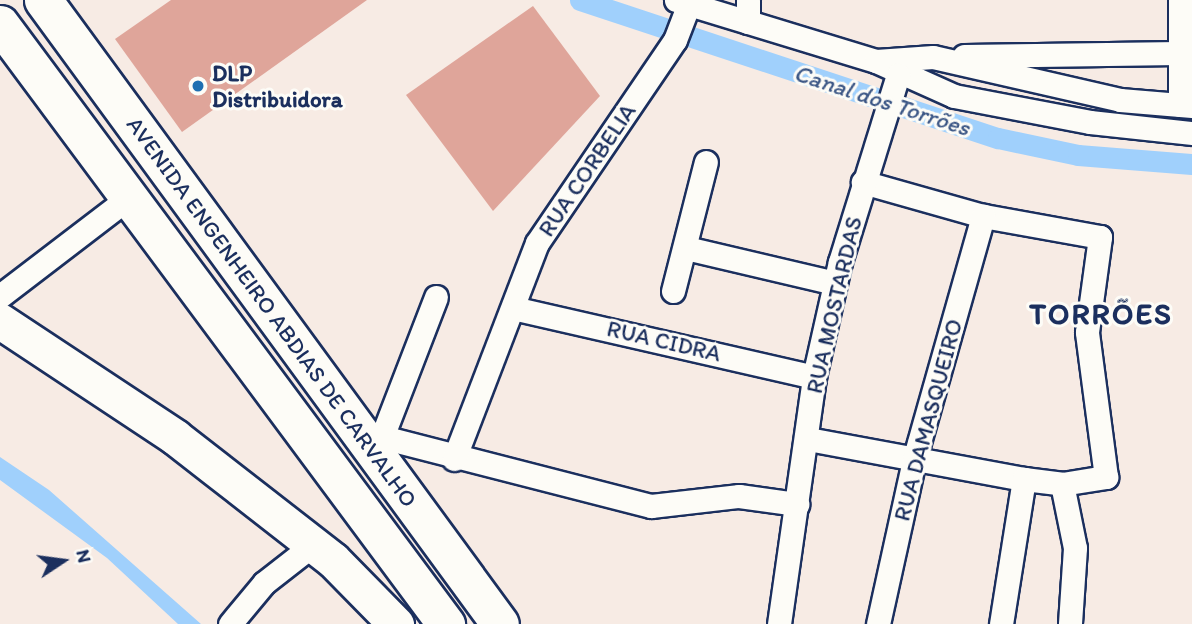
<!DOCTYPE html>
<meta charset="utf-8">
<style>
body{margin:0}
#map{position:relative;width:1192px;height:624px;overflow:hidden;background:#f7ebe4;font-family:Itim,sans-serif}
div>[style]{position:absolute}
.water>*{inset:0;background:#a0d0fc}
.canal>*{height:21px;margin:-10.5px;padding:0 10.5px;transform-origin:10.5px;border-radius:10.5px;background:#a0d0fc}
.building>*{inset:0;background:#dfa59a}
.roads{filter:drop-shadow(2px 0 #1b2f5e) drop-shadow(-2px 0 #1b2f5e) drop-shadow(0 2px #1b2f5e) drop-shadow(0 -2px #1b2f5e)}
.minor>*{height:23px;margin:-11.5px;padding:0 11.5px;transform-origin:11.5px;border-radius:11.5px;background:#fdfcf7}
.primary>*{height:35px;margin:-17.5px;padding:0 17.5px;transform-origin:17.5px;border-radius:17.5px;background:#fdfcf7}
.trunk>*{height:37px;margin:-18.5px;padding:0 18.5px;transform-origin:18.5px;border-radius:18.5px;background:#fdfcf7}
.dots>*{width:19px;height:19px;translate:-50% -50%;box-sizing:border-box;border:4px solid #fdfcf7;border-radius:50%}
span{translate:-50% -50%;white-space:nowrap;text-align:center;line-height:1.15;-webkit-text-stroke:6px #fdfcf7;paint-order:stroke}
.poi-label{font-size:23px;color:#1b2f5e;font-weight:700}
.left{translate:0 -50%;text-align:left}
.street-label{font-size:23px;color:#1b2f5e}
.water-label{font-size:24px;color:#3c5786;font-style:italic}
.district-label{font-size:30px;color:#1b2f5e;font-weight:700;letter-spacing:2px}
.north{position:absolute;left:28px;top:526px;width:70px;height:70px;-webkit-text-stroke:5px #fdfcf7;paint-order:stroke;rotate:77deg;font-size:19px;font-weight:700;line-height:28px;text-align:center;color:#1b2f5e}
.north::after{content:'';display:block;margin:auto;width:24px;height:32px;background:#1b2f5e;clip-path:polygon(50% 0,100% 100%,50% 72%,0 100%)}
</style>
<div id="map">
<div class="water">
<i style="clip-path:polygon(0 457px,49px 490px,201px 624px,178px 624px,107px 558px,0 480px)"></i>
</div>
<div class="canal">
<i style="left:580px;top:0;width:440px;rotate:18.3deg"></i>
<i style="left:998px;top:138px;width:82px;rotate:12deg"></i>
<i style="left:1078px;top:155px;width:114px;rotate:4.5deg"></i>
</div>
<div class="building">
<i style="clip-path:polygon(171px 0,367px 0,182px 132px,115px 39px)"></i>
<i style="clip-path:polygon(533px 6px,600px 96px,493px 211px,406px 95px)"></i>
</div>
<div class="roads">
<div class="minor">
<i style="left:676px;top:0;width:209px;rotate:17deg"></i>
<i style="left:876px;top:61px;width:85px;rotate:24.2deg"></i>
<i style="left:954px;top:96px;width:138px;rotate:10.8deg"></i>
<i style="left:1090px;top:122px;width:103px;rotate:6.2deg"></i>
<i style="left:748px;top:22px;width:22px;rotate:-90deg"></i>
<i style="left:964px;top:56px;width:215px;rotate:-0.8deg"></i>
<i style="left:876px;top:61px;width:57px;rotate:-4deg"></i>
<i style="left:933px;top:57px;width:192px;rotate:12.9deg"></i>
<i style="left:1120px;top:100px;width:72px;rotate:4.8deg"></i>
<i style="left:1180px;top:105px;width:105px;rotate:-90deg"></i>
<i style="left:686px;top:248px;width:153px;rotate:13.2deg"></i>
<i style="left:673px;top:291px;width:133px;rotate:-75.7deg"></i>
<i style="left:0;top:296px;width:166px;rotate:-37.4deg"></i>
<i style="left:513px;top:308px;width:309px;rotate:12.9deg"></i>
<i style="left:382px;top:437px;width:150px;rotate:-68.9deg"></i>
<i style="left:808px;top:439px;width:220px;rotate:10.5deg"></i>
<i style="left:1024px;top:479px;width:38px;rotate:7deg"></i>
<i style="left:1062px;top:484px;width:45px;rotate:-9deg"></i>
<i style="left:1106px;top:477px;width:146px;rotate:-97.5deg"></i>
<i style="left:1087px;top:332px;width:96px;rotate:-82.2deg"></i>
<i style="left:1100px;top:237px;width:119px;rotate:-169.8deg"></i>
<i style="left:983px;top:216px;width:125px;rotate:-164.2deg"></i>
<i style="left:372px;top:450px;width:16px;rotate:-52deg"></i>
<i style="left:382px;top:437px;width:278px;rotate:14.4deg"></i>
<i style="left:651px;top:506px;width:89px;rotate:-6.5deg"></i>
<i style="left:739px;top:496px;width:59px;rotate:7.9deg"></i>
<i style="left:454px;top:459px;width:231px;rotate:-69deg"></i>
<i style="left:537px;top:243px;width:245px;rotate:-55.8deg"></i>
<i style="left:675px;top:40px;width:39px;rotate:-69deg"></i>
<i style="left:1062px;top:484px;width:65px;rotate:78.5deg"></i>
<i style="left:1075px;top:548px;width:76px;rotate:93.8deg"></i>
<i style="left:230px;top:624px;width:53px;rotate:-50.3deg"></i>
<i style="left:264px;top:583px;width:63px;rotate:-38deg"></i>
<i style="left:779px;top:624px;width:249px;rotate:-81.9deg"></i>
<i style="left:814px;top:377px;width:118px;rotate:-77.3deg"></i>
<i style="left:840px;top:262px;width:196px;rotate:-72.8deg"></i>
<i style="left:878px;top:624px;width:168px;rotate:-77.6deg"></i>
<i style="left:914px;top:460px;width:254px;rotate:-74.2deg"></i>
<i style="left:1001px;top:624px;width:147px;rotate:-81deg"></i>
</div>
<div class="primary">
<i style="left:0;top:321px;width:210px;rotate:33.5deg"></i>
<i style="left:175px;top:437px;width:200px;rotate:37.9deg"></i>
<i style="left:333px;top:560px;width:90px;rotate:45.5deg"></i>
</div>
<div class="trunk">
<i style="left:43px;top:0;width:773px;rotate:53.78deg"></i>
<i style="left:0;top:24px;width:748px;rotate:53.38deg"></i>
</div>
</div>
<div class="dots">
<i style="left:198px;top:86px;background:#1f6fb2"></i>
</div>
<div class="poi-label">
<span class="left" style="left:212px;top:86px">DLP<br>Distribuidora</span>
</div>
<div class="street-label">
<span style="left:587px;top:170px;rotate:-56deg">RUA CORBELIA</span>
<span style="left:834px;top:305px;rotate:-77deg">RUA MOSTARDAS</span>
<span style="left:272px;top:312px;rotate:54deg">AVENIDA ENGENHEIRO ABDIAS DE CARVALHO</span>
<span style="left:664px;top:341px;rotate:13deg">RUA CIDRA</span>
<span style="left:928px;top:420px;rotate:-75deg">RUA DAMASQUEIRO</span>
</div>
<div class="water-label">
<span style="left:882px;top:100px;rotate:18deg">Canal dos Torrões</span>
</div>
<div class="district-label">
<span style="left:1101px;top:314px">TORRÕES</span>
</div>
<div class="north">N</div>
</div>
